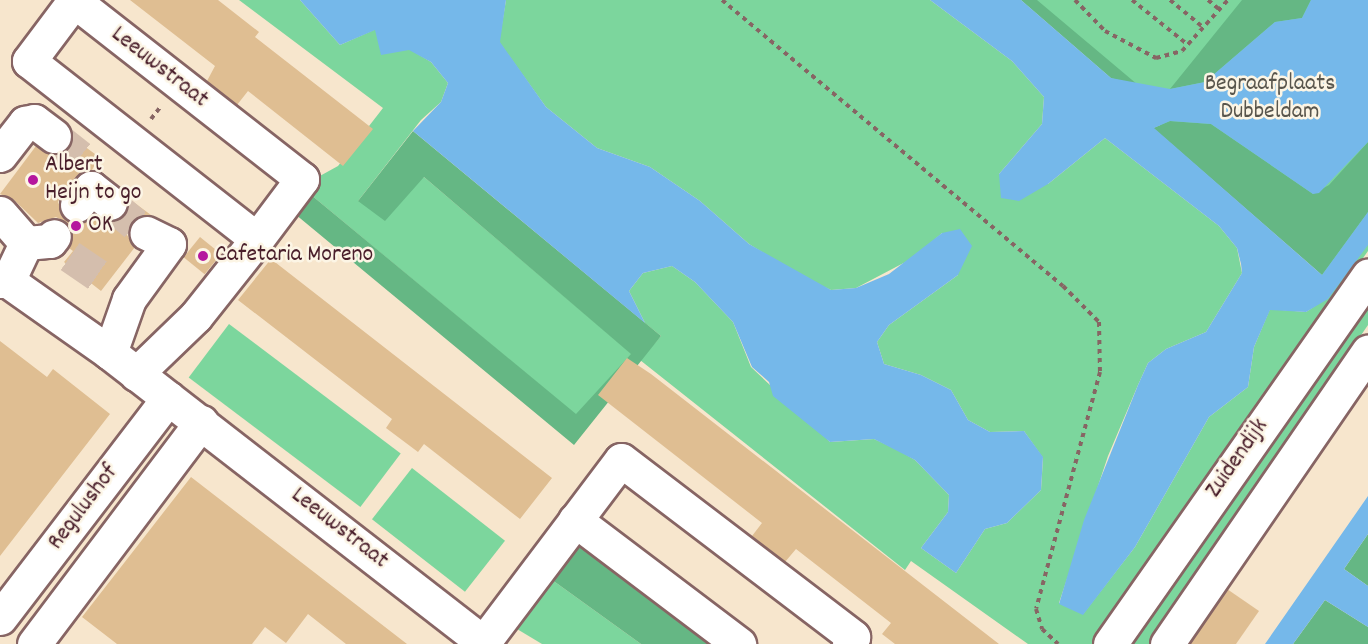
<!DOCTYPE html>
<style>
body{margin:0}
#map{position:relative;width:1368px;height:644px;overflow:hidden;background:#f7e6cd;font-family:Dekko,sans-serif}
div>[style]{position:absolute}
.green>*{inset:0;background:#7cd69d;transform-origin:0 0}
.forest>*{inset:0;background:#65b784}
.water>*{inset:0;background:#75b8ea}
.building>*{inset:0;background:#dfbe92;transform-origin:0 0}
.minor-tunnel>*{height:33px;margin-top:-16.5px;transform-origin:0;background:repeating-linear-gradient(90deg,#d4bead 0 33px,transparent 0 49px)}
.path>*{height:4px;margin-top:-2px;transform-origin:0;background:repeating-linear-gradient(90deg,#876564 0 4.5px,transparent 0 9px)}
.roads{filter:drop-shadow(2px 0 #876564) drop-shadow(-2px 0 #876564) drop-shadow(0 2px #876564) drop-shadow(0 -2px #876564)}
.minor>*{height:33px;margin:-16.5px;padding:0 16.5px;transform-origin:16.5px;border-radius:16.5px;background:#fff}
.dots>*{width:16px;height:16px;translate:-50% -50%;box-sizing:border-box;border:3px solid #fcf5e5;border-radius:50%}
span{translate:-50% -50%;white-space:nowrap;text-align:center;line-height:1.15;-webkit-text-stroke:5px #fcf5e5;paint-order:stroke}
.street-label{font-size:24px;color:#4a1f2b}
.park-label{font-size:24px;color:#59564d}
.poi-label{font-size:24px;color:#4a1f2b}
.left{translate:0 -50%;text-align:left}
</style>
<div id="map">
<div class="green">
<i style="clip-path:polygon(239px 0,300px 0,340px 45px,376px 29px,431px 62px,448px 83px,441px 102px,421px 120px,358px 201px,424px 177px,632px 354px,576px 415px,310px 194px,318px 177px,338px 166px,383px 108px)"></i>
<i style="clip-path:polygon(506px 0,930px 0,1012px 61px,1044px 97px,1042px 124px,999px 174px,1048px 184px,1105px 138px,1219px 226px,1237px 248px,1242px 273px,1206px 332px,1166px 349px,1148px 363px,1138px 385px,1108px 456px,1059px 603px,1083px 614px,1135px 547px,1209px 417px,1248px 387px,1254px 347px,1270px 309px,1306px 312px,1315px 306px,1322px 275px,1111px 78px,1021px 0,1368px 0,1368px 251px,1185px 508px,1105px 630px,1093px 644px,1028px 644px,911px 561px,905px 570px,640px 360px,661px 336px,645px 323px,629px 291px,643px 273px,672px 266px,695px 282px,733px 322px,751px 367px,830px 442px,874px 439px,898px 450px,915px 460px,949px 495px,948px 512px,921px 548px,956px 573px,985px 529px,1007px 523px,1041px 490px,1043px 458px,1024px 431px,990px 432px,968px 420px,951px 390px,921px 375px,884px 364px,877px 342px,889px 325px,958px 275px,942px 233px,915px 257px,856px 288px,831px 290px,802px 277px,749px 244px,700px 201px,650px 167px,597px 148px,546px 107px,499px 42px)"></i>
<i style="clip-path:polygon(1368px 306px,1368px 325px,1150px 644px,1133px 644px,1235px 490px)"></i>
<i style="left:229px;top:324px;width:215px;height:67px;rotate:37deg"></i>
<i style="left:412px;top:468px;width:118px;height:65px;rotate:38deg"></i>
<i style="clip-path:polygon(548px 577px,641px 644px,542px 644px,512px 626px)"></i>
</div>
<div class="forest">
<i style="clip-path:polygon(1021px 0,1037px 0,1138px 85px,1111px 78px)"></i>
<i style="clip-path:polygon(1242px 0,1311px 0,1302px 18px,1275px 22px,1205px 82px,1170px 89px)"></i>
<i style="clip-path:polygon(1170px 121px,1211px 124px,1313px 194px,1329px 185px,1368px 142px,1368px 212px,1322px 275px,1153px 128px)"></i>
<i style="clip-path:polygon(413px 131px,661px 336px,574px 445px,295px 214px,310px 194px,576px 414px,631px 354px,424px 177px,385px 221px,358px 201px)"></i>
<i style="clip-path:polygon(1368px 534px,1368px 586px,1344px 569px)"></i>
<i style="clip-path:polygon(577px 545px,711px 644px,641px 644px,548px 577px)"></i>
<i style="clip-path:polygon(1325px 600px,1368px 627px,1368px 644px,1293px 644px)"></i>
</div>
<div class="water">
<i style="clip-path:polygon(300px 0,506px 0,500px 42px,546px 107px,597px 148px,650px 167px,700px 201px,749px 244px,831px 290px,856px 288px,889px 274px,942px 233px,960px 229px,972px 246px,958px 275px,889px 325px,877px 342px,884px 364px,921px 375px,951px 390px,968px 420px,990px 432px,1024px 431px,1043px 457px,1041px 490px,1007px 523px,985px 529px,956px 573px,921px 548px,948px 512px,949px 495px,915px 460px,874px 439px,830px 442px,773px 396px,769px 382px,752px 367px,733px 322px,695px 282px,672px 266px,643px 273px,629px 291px,645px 323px,413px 131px,441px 102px,448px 83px,431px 62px,409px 50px,381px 55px,375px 30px,340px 45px)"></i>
<i style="clip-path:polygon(930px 0,1021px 0,1111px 78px,1170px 89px,1205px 82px,1275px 22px,1302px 18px,1311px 0,1368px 0,1368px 142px,1319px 193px,1313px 194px,1211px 124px,1170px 121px,1154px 128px,1322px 275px,1368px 212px,1368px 245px,1328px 299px,1306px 312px,1270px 310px,1254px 347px,1248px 387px,1209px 417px,1135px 547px,1083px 615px,1059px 604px,1084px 520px,1138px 385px,1148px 363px,1166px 349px,1206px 332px,1242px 273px,1241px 264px,1237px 248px,1219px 226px,1105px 138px,1048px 184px,1019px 201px,1001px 198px,999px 174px,1042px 124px,1044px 97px,1012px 61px)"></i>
<i style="clip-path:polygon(1368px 496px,1368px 534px,1344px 569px,1368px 586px,1368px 627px,1325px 600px,1293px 644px,1265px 644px)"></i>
</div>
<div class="building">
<i style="clip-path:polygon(130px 0,218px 0,259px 32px,255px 37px,373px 129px,343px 166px,248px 91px,237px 105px,207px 81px,215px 66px)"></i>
<i style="clip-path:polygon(72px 137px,99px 157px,92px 170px,77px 176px,62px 194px,58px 202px,65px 219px,83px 223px,94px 214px,107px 221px,116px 221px,125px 214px,128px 198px,151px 215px,136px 217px,129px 224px,127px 235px,135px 247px,101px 291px,64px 262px,73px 251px,69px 248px,72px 230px,66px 222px,56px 217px,38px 223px,14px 200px,0 194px,36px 146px,51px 154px,61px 153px,69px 147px)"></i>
<i style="left:200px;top:237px;width:27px;height:26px;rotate:39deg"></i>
<i style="clip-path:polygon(271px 259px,552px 478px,520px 519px,424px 444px,418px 452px,386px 428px,392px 419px,238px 300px)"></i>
<i style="clip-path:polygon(0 341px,47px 377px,53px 369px,110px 414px,0 556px)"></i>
<i style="clip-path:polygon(627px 358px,651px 374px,999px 644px,895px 644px,882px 634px,891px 623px,796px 549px,785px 562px,752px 536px,762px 523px,598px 395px)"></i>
<i style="clip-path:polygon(191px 477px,244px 518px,407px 644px,346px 644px,308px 614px,286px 643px,265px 627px,252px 644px,117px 644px,82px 617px)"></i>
<i style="clip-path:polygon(1227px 589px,1259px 611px,1236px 644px,1190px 644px)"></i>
</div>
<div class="minor-tunnel">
<i style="left:54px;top:136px;width:48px;rotate:38.3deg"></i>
<i style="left:110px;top:203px;width:47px;rotate:39.8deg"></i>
<i style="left:70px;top:256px;width:46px;rotate:34.4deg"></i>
</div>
<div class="path">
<i style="left:722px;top:0;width:445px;rotate:40deg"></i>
<i style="left:1063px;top:286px;width:51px;rotate:45deg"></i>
<i style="left:1099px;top:322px;width:50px;rotate:88.9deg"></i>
<i style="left:1100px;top:372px;width:245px;rotate:105.1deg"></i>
<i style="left:1036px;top:609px;width:21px;rotate:73deg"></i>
<i style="left:1042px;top:629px;width:22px;rotate:43deg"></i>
<i style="left:1075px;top:0;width:43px;rotate:45.9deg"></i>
<i style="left:1105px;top:31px;width:58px;rotate:27.9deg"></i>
<i style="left:1156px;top:58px;width:27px;rotate:-15deg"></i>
<i style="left:1182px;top:51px;width:69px;rotate:-48deg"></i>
<i style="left:1132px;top:0;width:70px;rotate:38.7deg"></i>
<i style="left:1170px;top:0;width:44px;rotate:39.5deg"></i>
<i style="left:1208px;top:0;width:16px;rotate:40deg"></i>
<i style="left:151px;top:119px;width:16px;rotate:-52deg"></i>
</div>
<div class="roads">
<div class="minor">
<i style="left:0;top:155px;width:41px;rotate:-52deg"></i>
<i style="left:25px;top:123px;width:9px;rotate:-13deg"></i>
<i style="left:34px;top:121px;width:25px;rotate:37deg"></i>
<i style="left:77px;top:205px;width:22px;rotate:-51deg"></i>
<i style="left:91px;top:188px;width:24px;rotate:38deg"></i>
<i style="left:0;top:213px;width:40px;rotate:49deg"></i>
<i style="left:26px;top:243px;width:24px;rotate:-5deg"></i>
<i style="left:50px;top:241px;width:6px;rotate:-51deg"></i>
<i style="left:0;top:281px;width:8px"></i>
<i style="left:8px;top:281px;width:125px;rotate:35.2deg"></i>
<i style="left:110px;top:353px;width:475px;rotate:37.8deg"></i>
<i style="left:8px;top:281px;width:42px;rotate:-64.7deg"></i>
<i style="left:110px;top:353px;width:57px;rotate:-70.6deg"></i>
<i style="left:129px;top:299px;width:68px;rotate:-54deg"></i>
<i style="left:169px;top:244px;width:25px;rotate:-154deg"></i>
<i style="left:136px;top:374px;width:83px;rotate:-44deg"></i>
<i style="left:196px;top:316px;width:98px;rotate:-51.6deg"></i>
<i style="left:257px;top:239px;width:75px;rotate:-53.1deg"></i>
<i style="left:302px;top:179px;width:289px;rotate:-142deg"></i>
<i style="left:74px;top:1px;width:75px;rotate:126.9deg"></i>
<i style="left:29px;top:61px;width:289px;rotate:38deg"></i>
<i style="left:575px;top:520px;width:206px;rotate:37.1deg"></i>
<i style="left:0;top:618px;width:277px;rotate:-52.6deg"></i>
<i style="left:483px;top:643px;width:229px;rotate:-53deg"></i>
<i style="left:621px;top:460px;width:292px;rotate:37.3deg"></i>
<i style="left:853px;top:637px;width:8px;rotate:120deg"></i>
<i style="left:34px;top:644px;width:278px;rotate:-53deg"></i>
<i style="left:1110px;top:644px;width:450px;rotate:-55deg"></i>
<i style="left:1167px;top:644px;width:355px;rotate:-55.5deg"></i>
</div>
</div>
<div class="dots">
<i style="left:33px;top:180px;background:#b5179e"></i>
<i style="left:76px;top:226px;background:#b5179e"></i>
<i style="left:203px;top:256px;background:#b5179e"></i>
</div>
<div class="street-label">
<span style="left:159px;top:68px;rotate:38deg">Leeuwstraat</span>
<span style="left:1238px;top:459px;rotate:-55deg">Zuidendijk</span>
<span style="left:84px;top:508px;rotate:-53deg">Regulushof</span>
<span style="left:339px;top:529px;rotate:38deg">Leeuwstraat</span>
</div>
<div class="park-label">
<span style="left:1270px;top:99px">Begraafplaats<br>Dubbeldam</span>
</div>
<div class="poi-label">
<span class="left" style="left:45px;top:180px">Albert<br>Heijn to go</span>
<span class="left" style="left:88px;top:226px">OK</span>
<span class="left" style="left:215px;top:256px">Cafetaria Moreno</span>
</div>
</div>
